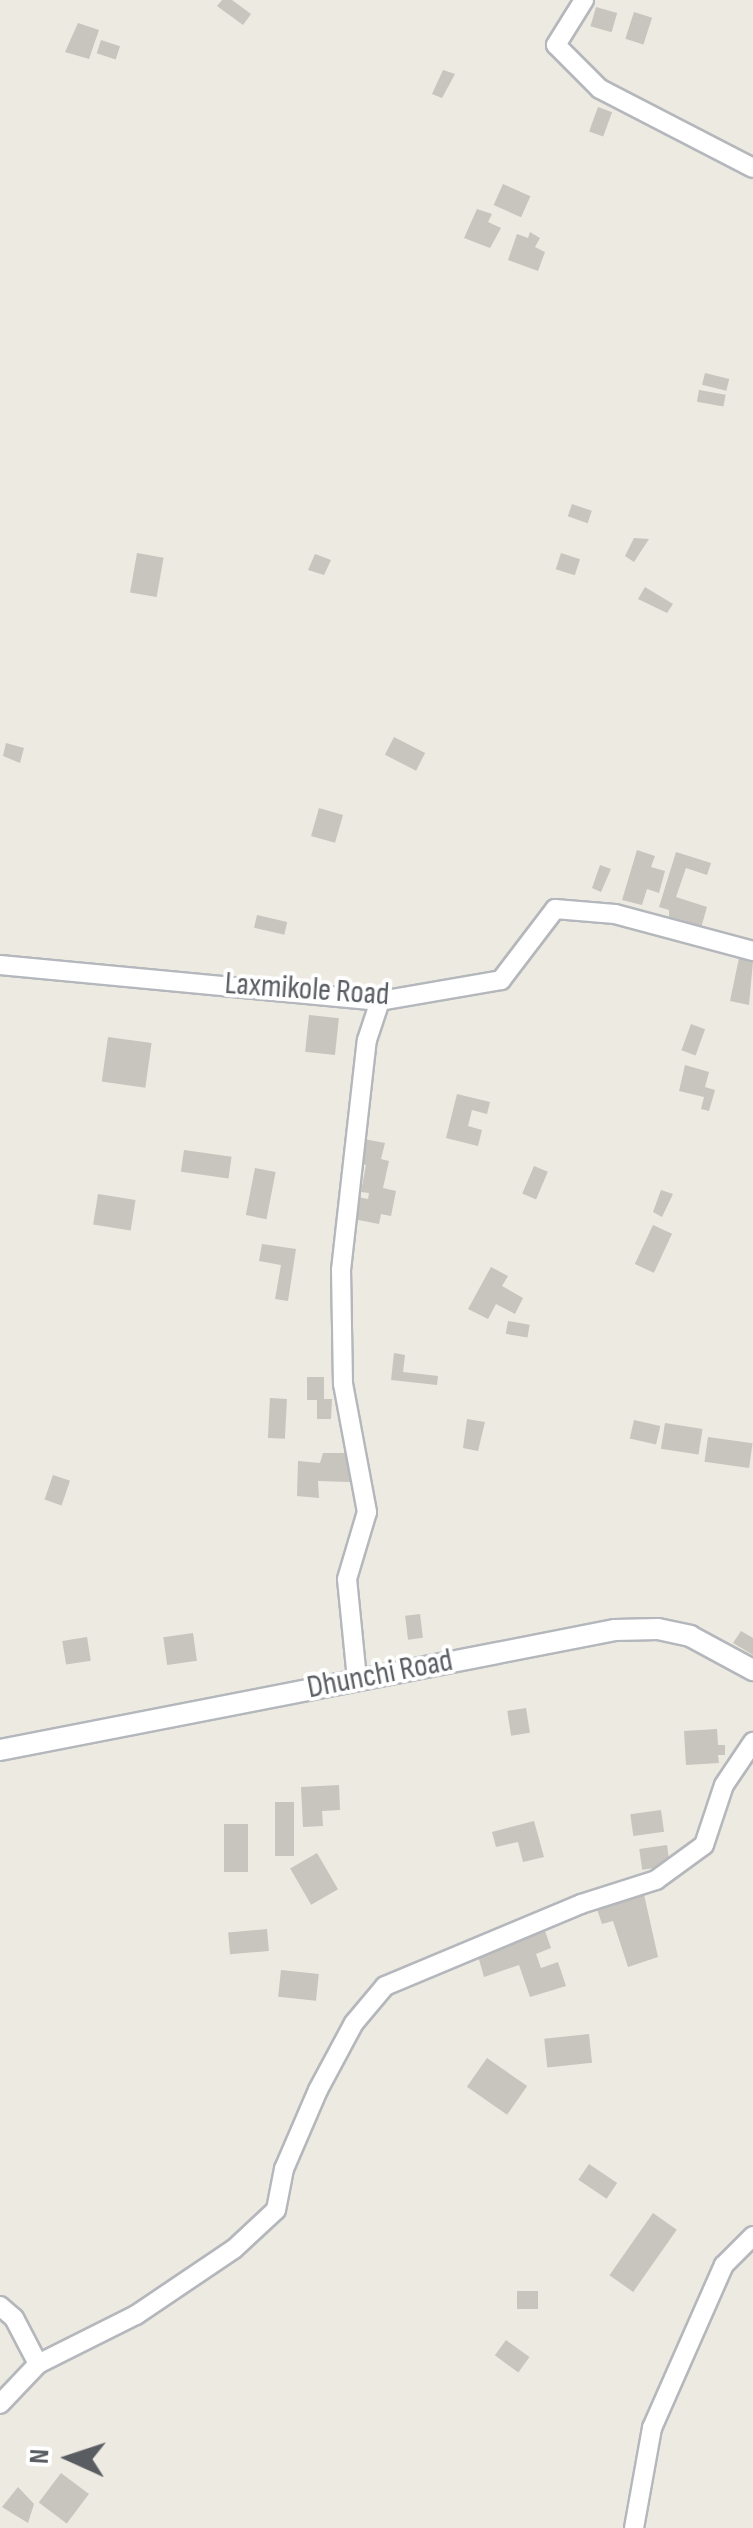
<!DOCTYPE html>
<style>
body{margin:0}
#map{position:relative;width:753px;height:2528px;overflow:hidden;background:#edeae1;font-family:"Sofia Sans Condensed",sans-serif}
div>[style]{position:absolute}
.building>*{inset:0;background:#c8c4be;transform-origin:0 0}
.roads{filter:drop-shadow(2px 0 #b4b7bc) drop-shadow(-2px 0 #b4b7bc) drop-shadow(0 2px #b4b7bc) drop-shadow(0 -2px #b4b7bc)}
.minor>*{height:18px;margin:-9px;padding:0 9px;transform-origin:9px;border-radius:9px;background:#fff}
.tertiary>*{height:20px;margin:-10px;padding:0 10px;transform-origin:10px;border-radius:10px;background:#fff}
span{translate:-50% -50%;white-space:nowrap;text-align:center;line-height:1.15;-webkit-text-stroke:8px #fff;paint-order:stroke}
.street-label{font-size:32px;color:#595d62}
.north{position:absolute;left:20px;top:2408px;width:100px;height:100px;-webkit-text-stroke:8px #fff;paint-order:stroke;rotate:273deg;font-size:28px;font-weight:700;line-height:40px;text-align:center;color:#595d62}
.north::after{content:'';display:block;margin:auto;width:35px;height:45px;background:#595d62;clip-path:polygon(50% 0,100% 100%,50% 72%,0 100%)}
</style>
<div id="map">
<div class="building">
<i style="clip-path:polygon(222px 0,232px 0,251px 14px,243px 25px,217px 6px)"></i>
<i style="left:596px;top:7px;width:22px;height:20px;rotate:16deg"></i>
<i style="left:634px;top:12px;width:19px;height:28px;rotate:18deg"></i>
<i style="clip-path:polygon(78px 23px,99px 30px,89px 59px,65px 52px)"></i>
<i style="left:101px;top:40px;width:20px;height:14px;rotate:18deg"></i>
<i style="clip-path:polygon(443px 70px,455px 74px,442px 98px,432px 94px)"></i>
<i style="left:598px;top:107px;width:15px;height:26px;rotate:20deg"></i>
<i style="left:503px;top:184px;width:30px;height:23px;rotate:24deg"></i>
<i style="clip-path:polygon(477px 209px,492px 214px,488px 222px,501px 228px,490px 248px,464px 238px)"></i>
<i style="clip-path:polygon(530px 232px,540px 238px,535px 247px,545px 252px,538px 271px,508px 260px,517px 234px,528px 238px)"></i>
<i style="left:705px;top:373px;width:25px;height:12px;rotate:14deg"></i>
<i style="left:699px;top:390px;width:27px;height:12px;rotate:10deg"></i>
<i style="left:572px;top:504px;width:21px;height:13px;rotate:19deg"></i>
<i style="clip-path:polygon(634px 538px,649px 539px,634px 562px,625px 556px)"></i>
<i style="left:137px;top:553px;width:27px;height:40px;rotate:10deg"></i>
<i style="left:561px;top:553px;width:20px;height:17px;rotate:18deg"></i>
<i style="clip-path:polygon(315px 554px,331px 560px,324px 575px,308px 570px)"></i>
<i style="clip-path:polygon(645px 587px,673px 604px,667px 613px,638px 599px)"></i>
<i style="left:394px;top:737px;width:35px;height:20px;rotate:27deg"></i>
<i style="clip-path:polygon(6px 743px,24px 748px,20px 763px,3px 756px)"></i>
<i style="left:319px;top:808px;width:25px;height:29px;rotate:16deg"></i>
<i style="clip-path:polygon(637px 850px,655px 856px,651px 867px,665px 871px,659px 893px,647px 889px,642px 905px,622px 900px)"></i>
<i style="clip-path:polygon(676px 852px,711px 863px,707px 875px,686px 868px,676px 897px,707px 907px,701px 928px,669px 917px,669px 910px,659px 907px)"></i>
<i style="clip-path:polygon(600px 865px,611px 869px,601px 892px,592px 888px)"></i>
<i style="left:257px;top:915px;width:31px;height:13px;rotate:13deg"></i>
<i style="clip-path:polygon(739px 958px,753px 961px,749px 1005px,730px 1001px)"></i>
<i style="left:309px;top:1015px;width:30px;height:37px;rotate:6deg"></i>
<i style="left:691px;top:1024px;width:15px;height:28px;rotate:20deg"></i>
<i style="left:108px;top:1037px;width:44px;height:45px;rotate:8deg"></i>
<i style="clip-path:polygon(685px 1065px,709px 1072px,705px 1087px,715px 1090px,709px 1111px,701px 1109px,704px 1097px,679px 1091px)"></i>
<i style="clip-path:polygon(457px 1094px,490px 1102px,487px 1114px,472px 1110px,468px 1126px,482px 1130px,478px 1146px,446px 1138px)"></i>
<i style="clip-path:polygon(359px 1138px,385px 1143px,381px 1159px,389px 1161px,383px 1188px,396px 1191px,391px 1216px,381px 1214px,379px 1224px,348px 1218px,352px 1196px,368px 1199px,369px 1193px,361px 1192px,366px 1165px,354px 1162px)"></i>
<i style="left:184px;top:1150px;width:48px;height:22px;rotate:8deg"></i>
<i style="left:534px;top:1166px;width:15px;height:30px;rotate:23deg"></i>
<i style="left:255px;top:1168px;width:21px;height:48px;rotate:11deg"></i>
<i style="clip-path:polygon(661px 1190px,673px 1194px,662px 1217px,653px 1212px)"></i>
<i style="left:98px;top:1194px;width:38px;height:31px;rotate:9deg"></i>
<i style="left:653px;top:1225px;width:21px;height:43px;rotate:25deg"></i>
<i style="clip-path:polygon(262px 1244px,296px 1249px,288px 1301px,275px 1299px,281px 1265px,259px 1261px)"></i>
<i style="clip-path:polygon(491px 1267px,508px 1276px,502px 1286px,523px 1298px,515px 1314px,496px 1304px,488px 1319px,468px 1309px)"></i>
<i style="left:508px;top:1321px;width:22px;height:13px;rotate:10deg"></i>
<i style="clip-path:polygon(394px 1353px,405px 1355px,403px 1372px,438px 1376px,437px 1385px,391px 1380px)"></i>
<i style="clip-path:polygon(307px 1377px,324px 1377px,324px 1399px,332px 1399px,331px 1419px,317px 1419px,317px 1400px,307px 1400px)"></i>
<i style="left:270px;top:1398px;width:17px;height:40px;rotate:3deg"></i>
<i style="clip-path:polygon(467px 1419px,485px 1422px,478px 1451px,463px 1448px)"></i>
<i style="left:634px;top:1420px;width:27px;height:19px;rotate:13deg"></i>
<i style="left:665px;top:1423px;width:38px;height:26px;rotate:9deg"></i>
<i style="left:708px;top:1437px;width:45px;height:25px;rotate:8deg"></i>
<i style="clip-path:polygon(323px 1453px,349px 1453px,350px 1482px,318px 1481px,319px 1498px,297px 1496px,298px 1461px,320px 1463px)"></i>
<i style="left:53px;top:1475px;width:18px;height:26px;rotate:19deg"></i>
<i style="left:420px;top:1614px;width:24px;height:15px;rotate:83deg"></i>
<i style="clip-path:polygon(741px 1631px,753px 1638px,753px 1655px,733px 1643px)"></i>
<i style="left:193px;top:1633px;width:28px;height:30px;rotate:82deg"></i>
<i style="left:87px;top:1637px;width:24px;height:25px;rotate:81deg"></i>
<i style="left:526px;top:1708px;width:25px;height:19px;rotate:81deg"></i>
<i style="clip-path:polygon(717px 1729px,718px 1745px,725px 1745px,725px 1755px,718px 1755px,719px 1763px,686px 1765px,684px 1731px)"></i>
<i style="clip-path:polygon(339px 1785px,340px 1810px,322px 1811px,323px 1826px,303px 1827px,301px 1787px)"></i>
<i style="left:275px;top:1802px;width:19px;height:54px"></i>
<i style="left:661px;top:1810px;width:22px;height:31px;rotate:82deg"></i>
<i style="clip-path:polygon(534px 1821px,544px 1857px,523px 1862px,518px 1842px,496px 1847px,492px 1832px)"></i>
<i style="left:224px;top:1824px;width:24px;height:48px"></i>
<i style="left:667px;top:1845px;width:21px;height:28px;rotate:82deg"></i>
<i style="left:317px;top:1853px;width:42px;height:31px;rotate:60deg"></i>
<i style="clip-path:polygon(643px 1890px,658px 1957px,628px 1967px,613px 1921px,602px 1924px,596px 1906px)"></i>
<i style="clip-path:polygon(544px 1928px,551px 1948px,536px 1954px,541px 1968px,558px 1962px,566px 1986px,530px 1997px,519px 1965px,484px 1977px,476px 1949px)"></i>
<i style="left:267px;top:1929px;width:22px;height:39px;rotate:85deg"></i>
<i style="left:281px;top:1970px;width:38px;height:27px;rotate:6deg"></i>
<i style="left:589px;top:2034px;width:29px;height:45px;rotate:84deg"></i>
<i style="left:487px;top:2058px;width:49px;height:35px;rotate:35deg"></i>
<i style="left:589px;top:2164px;width:34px;height:19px;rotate:34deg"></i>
<i style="left:653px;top:2213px;width:29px;height:76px;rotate:35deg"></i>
<i style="left:517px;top:2291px;width:21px;height:18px"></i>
<i style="left:506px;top:2340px;width:29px;height:19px;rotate:36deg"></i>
<i style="left:61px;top:2473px;width:35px;height:37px;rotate:37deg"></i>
<i style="clip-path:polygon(18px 2487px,34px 2504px,28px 2523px,2px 2507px)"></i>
</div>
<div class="roads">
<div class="minor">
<i style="left:584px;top:0;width:53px;rotate:121.9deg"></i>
<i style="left:556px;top:45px;width:62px;rotate:45deg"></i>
<i style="left:600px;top:89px;width:172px;rotate:27.3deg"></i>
<i style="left:0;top:965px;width:382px;rotate:5.4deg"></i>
<i style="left:380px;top:1001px;width:123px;rotate:-9.8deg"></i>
<i style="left:501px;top:980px;width:89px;rotate:-52.7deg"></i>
<i style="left:555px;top:909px;width:60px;rotate:4.8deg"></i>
<i style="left:615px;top:914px;width:143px;rotate:15deg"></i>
<i style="left:357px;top:1679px;width:100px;rotate:-95.7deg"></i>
<i style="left:347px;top:1579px;width:70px;rotate:-73.4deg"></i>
<i style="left:367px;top:1512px;width:130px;rotate:-100.6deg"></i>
<i style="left:343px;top:1384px;width:114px;rotate:-91deg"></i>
<i style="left:341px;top:1270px;width:231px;rotate:-83.6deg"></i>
<i style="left:367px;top:1040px;width:41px;rotate:-71.6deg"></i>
<i style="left:0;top:2306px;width:18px;rotate:41deg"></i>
<i style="left:14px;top:2318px;width:52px;rotate:62.4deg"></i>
<i style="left:38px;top:2364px;width:55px;rotate:133.5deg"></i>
<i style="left:38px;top:2364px;width:110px;rotate:-26.6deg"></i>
<i style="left:136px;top:2315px;width:118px;rotate:-34deg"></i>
<i style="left:234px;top:2249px;width:57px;rotate:-42.9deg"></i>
<i style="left:276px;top:2210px;width:42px;rotate:-79deg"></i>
<i style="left:284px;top:2169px;width:86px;rotate:-66.7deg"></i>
<i style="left:318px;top:2090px;width:76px;rotate:-61.8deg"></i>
<i style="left:354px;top:2023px;width:48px;rotate:-50deg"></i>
<i style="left:385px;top:1986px;width:212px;rotate:-22.7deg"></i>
<i style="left:581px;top:1904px;width:79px;rotate:-17.7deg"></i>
<i style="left:656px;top:1880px;width:59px;rotate:-36.1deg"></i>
<i style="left:704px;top:1845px;width:63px;rotate:-71.6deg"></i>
<i style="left:724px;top:1785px;width:52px;rotate:-56deg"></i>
<i style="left:634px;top:2528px;width:102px;rotate:-79.8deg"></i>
<i style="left:652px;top:2428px;width:178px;rotate:-66.2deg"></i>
<i style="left:724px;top:2265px;width:41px;rotate:-45deg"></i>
</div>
<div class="tertiary">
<i style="left:0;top:1750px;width:627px;rotate:-11.04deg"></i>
<i style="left:615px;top:1630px;width:43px;rotate:-1.3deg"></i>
<i style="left:658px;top:1629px;width:33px;rotate:12deg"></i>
<i style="left:690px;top:1636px;width:72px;rotate:28.4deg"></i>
</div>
</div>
<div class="street-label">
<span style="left:307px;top:990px;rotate:4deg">Laxmikole Road</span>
<span style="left:380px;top:1675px;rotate:-11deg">Dhunchi Road</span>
</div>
<div class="north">N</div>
</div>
